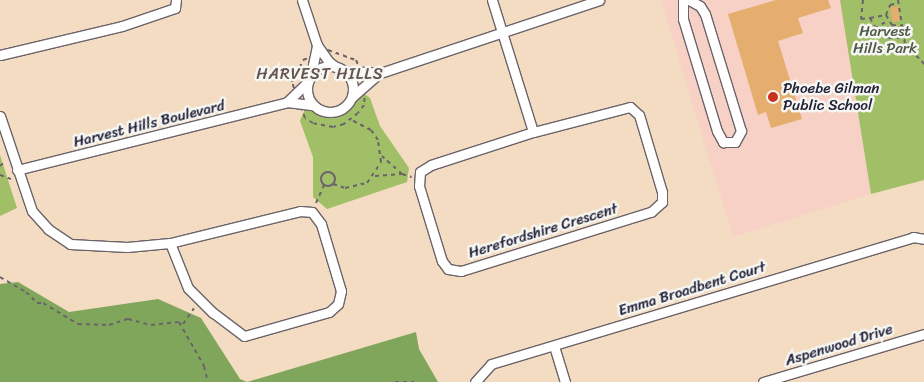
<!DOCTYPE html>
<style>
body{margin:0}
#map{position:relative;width:924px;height:382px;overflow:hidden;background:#f3dcc1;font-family:Sriracha,sans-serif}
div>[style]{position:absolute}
.built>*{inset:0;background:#f7d1c6}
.green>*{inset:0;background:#a1bf67}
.forest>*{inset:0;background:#80a65c}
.building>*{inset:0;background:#e5ad6e;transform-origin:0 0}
.path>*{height:2px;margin-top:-1px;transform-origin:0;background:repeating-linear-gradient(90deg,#6b636a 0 4px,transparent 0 8px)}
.path>.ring{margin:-1px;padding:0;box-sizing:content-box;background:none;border:2px solid #6b636a;border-radius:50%}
.roads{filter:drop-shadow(1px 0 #6b636a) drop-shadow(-1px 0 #6b636a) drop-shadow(0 1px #6b636a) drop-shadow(0 -1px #6b636a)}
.minor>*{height:9px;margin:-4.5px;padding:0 4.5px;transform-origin:4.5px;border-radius:4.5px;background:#fff}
.minor>.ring{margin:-4.5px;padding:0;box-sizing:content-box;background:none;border:9px solid #fff;border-radius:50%}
.dots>*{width:14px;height:14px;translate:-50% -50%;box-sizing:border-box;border:2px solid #f6f6f2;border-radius:50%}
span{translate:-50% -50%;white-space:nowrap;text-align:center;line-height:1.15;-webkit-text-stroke:5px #f6f6f2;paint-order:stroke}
.park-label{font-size:15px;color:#4e594a}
.poi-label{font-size:15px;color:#22223b}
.left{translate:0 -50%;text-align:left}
.street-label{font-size:15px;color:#22223b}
.neighbourhood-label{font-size:16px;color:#66534d;letter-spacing:1px}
</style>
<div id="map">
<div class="built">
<i style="clip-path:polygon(661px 0,840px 0,871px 194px,733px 237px)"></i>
</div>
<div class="green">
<i style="clip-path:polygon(840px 0,924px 0,924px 180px,871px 194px)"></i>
<i style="clip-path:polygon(362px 92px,370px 98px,380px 126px,409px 168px,407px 182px,327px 209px,313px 197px,313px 157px,300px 121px,306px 106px,332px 116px,344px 112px)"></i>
<i style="clip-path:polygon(0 155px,17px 208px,0 216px)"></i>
</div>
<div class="forest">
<i style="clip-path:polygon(18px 282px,69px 312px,158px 299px,201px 318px,240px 379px,247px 382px,416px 332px,419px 349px,438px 382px,0 382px,0 284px)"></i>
</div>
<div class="building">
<i style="clip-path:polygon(776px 0,828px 0,831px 8px,798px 18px,803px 33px,778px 41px,802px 119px,771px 128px,766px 112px,758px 115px,728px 14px)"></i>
<i style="left:898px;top:6px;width:15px;height:8px;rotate:82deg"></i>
</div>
<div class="path">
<i style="left:863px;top:0;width:19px;rotate:96deg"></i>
<i style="left:861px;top:19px;width:9px;rotate:-6deg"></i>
<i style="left:870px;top:18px;width:17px;rotate:59deg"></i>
<i style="left:879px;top:33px;width:11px;rotate:27deg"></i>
<i style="left:889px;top:38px;width:15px"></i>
<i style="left:898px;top:0;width:45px;rotate:81deg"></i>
<i style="left:905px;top:44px;width:28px;rotate:46deg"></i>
<i style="left:886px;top:15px;width:11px;rotate:-68deg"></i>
<i style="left:890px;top:5px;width:8px;rotate:-14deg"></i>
<i style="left:870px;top:18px;width:16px;rotate:-11deg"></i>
<i style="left:886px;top:15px;width:12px;rotate:59deg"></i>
<i style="left:892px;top:25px;width:10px;rotate:6deg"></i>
<i style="left:875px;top:29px;width:14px;rotate:-34deg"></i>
<i style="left:328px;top:50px;width:30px;rotate:20deg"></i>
<i style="left:356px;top:60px;width:24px;rotate:66deg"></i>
<i style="left:366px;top:82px;width:23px;rotate:95deg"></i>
<i style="left:364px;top:105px;width:10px;rotate:127deg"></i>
<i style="left:358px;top:113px;width:18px;rotate:142deg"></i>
<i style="left:344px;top:124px;width:11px;rotate:165deg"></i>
<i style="left:333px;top:127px;width:20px;rotate:-169deg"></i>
<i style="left:313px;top:123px;width:9px;rotate:-148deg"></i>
<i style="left:305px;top:118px;width:38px;rotate:-110deg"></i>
<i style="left:292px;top:82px;width:25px;rotate:-63deg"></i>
<i style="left:303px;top:60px;width:27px;rotate:-22deg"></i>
<i style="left:0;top:166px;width:8px;rotate:-40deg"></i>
<i class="ring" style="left:321px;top:172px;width:12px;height:12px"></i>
<i style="left:402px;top:174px;width:10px;rotate:17deg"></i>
<i style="left:0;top:175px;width:12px;rotate:20deg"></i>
<i style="left:375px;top:176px;width:27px;rotate:-4deg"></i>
<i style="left:402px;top:174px;width:27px;rotate:-138deg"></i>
<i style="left:333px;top:184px;width:13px;rotate:18deg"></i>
<i style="left:345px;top:188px;width:23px;rotate:-13deg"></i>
<i style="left:367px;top:183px;width:25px;rotate:-56deg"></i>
<i style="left:381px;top:162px;width:22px;rotate:-98deg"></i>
<i style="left:378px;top:140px;width:12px;rotate:-125deg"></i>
<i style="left:371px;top:130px;width:22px;rotate:-153deg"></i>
<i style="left:316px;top:203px;width:20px;rotate:-66deg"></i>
<i style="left:0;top:277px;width:30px;rotate:30deg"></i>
<i style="left:26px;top:292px;width:16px;rotate:45deg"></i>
<i style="left:37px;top:303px;width:6px"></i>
<i style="left:43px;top:303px;width:41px;rotate:31deg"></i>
<i style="left:78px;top:324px;width:31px;rotate:2deg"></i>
<i style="left:109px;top:325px;width:20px;rotate:-18deg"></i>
<i style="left:128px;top:319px;width:24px;rotate:15deg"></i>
<i style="left:151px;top:325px;width:28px;rotate:-6deg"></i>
<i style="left:179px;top:322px;width:51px;rotate:60.4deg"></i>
<i style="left:204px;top:366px;width:16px;rotate:76deg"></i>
<i style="left:183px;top:324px;width:19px;rotate:-55deg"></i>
<i style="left:395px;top:382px;width:19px"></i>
</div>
<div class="roads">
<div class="minor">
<i style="left:302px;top:0;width:47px;rotate:71.6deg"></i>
<i style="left:317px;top:45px;width:21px;rotate:55deg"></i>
<i style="left:329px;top:62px;width:9px;rotate:36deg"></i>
<i style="left:492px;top:0;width:138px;rotate:72.7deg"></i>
<i style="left:533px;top:132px;width:107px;rotate:162.1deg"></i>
<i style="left:431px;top:165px;width:13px;rotate:148deg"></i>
<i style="left:420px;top:172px;width:14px;rotate:94deg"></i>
<i style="left:419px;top:186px;width:78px;rotate:73deg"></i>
<i style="left:442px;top:261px;width:10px;rotate:53deg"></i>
<i style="left:448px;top:269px;width:13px;rotate:9deg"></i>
<i style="left:461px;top:271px;width:199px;rotate:-17.3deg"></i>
<i style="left:651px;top:212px;width:15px;rotate:-42deg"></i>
<i style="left:662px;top:202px;width:10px;rotate:-90deg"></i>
<i style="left:662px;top:192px;width:80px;rotate:-106.6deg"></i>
<i style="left:639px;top:115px;width:12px;rotate:-138deg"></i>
<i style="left:630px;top:107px;width:100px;rotate:165.5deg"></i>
<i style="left:683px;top:0;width:19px;rotate:90deg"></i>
<i style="left:683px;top:19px;width:117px;rotate:73.1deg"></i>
<i style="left:717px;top:131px;width:13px;rotate:61deg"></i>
<i style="left:723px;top:142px;width:12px"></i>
<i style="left:735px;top:142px;width:13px;rotate:-61deg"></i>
<i style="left:741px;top:131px;width:122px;rotate:-107.1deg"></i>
<i style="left:705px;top:14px;width:9px;rotate:-122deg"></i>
<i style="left:700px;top:6px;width:13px;rotate:-151deg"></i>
<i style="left:0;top:55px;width:125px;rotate:-13.4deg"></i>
<i style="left:122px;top:26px;width:56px;rotate:-18.8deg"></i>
<i style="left:175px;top:8px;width:8px;rotate:-83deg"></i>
<i class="ring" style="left:307px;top:66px;width:37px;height:37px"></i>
<i style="left:346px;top:71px;width:34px;rotate:3deg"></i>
<i style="left:311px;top:74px;width:30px;rotate:-78deg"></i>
<i style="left:352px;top:97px;width:37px;rotate:-41deg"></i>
<i style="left:380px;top:73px;width:231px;rotate:-18.4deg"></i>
<i style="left:287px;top:102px;width:28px;rotate:-44deg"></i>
<i style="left:0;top:116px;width:100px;rotate:71.4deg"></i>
<i style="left:32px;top:211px;width:24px;rotate:48deg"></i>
<i style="left:48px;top:229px;width:27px;rotate:34deg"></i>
<i style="left:70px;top:244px;width:57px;rotate:3deg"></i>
<i style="left:127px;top:247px;width:43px;rotate:-5.3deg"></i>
<i style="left:170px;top:243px;width:134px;rotate:-13.8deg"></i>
<i style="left:300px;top:211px;width:12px;rotate:5deg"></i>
<i style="left:312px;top:212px;width:15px;rotate:53deg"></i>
<i style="left:321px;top:224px;width:70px;rotate:73.4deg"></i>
<i style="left:341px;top:291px;width:13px;rotate:103deg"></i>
<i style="left:338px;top:304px;width:12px;rotate:138deg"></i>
<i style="left:329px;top:312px;width:88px;rotate:164.2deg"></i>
<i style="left:244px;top:336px;width:39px;rotate:-143deg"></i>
<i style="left:213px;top:313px;width:35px;rotate:-135deg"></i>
<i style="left:188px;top:288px;width:48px;rotate:-111.8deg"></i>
<i style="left:17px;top:170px;width:278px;rotate:-14.1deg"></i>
<i style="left:287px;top:102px;width:26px;rotate:7deg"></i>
<i style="left:554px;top:346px;width:38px;rotate:73deg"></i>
<i style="left:475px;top:382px;width:24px;rotate:-48deg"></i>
<i style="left:491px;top:364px;width:441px;rotate:-16.7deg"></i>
<i style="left:913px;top:237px;width:11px;rotate:10deg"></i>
<i style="left:763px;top:382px;width:168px;rotate:-16.6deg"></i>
</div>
</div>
<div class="dots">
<i style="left:773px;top:97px;background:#c8321e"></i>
</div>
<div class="park-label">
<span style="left:885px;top:40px">Harvest<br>Hills Park</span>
</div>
<div class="poi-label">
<span class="left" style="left:783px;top:97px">Phoebe Gilman<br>Public School</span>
</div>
<div class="street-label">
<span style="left:149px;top:124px;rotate:-14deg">Harvest Hills Boulevard</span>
<span style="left:543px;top:231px;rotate:-17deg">Herefordshire Crescent</span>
<span style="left:692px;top:289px;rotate:-17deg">Emma Broadbent Court</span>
<span style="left:839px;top:345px;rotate:-17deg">Aspenwood Drive</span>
</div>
<div class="neighbourhood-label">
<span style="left:320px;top:74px">HARVEST HILLS</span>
</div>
</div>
